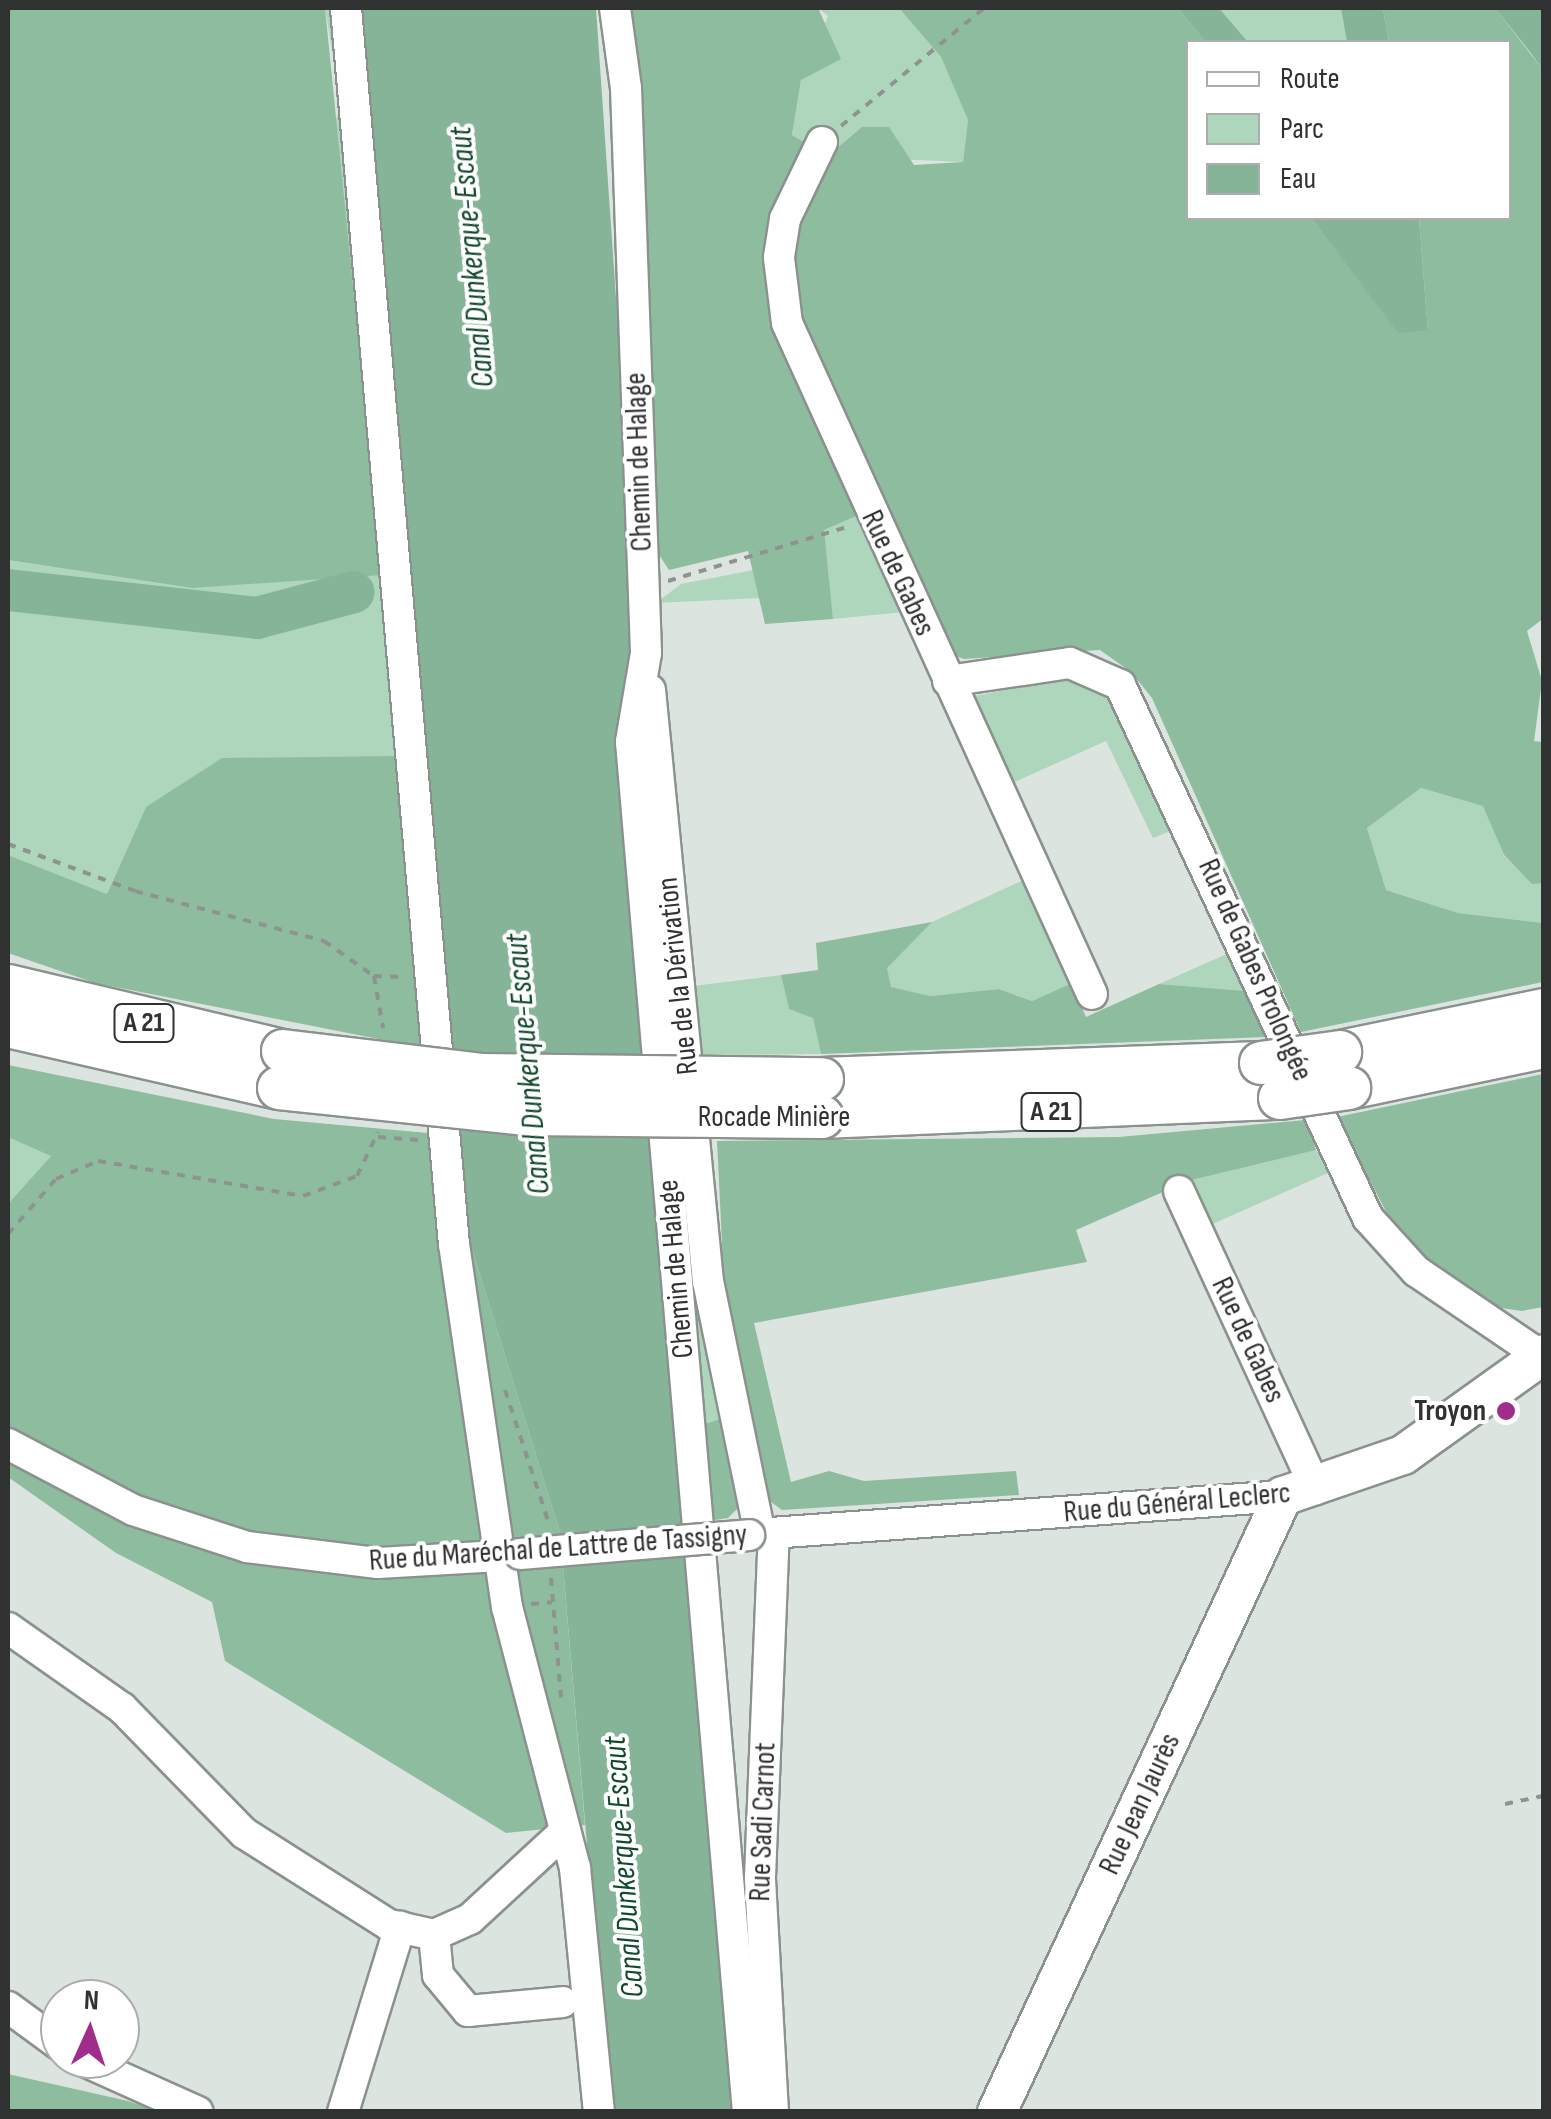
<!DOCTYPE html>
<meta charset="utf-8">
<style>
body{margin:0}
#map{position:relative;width:1551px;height:2119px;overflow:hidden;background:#dce4df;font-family:"Sofia Sans Condensed",sans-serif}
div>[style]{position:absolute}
.green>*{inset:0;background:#aed6bc}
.forest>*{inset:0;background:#8ebc9f}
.water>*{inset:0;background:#86b498}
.river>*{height:42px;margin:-21px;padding:0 21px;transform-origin:21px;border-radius:21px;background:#86b498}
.path>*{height:4px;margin-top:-2px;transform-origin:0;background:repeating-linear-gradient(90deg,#8d938f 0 8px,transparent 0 16px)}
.roads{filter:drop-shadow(2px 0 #8b928d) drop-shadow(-2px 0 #8b928d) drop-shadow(0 2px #8b928d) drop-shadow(0 -2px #8b928d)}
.minor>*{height:30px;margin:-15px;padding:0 15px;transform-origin:15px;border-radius:15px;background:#fff}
.major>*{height:38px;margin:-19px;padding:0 19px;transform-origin:19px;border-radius:19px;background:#fff}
.highway>*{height:42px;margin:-21px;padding:0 21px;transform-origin:21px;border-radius:21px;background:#fff}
.bridges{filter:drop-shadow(2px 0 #8b928d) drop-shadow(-2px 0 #8b928d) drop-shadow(0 2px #8b928d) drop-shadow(0 -2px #8b928d)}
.minor-bridge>*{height:30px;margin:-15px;padding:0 15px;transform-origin:15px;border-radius:15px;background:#fff}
.highway-bridge>*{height:42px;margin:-21px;padding:0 21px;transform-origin:21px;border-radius:21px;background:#fff}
.dots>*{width:28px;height:28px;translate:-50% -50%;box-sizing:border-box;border:5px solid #fff;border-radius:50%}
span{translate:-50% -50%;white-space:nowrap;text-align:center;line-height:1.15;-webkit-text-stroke:8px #fff;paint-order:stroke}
.shield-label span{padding:2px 8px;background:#fff;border:2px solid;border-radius:8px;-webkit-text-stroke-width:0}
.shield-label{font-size:28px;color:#2f3230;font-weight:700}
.street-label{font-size:30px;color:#2f3230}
.poi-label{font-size:30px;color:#2f3230;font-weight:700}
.right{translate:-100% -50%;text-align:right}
.water-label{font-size:32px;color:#124a2e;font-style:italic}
.frame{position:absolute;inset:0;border:10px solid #2f3230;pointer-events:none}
.legend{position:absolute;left:1186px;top:40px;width:325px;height:180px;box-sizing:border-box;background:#fff;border:2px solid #acadac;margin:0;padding:12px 18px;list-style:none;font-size:30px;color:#2f3230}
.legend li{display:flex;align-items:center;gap:20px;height:50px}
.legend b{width:50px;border:2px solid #acadac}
.north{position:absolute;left:40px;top:1979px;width:100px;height:100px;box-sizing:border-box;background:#fff;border:2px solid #acadac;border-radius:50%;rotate:3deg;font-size:28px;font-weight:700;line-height:40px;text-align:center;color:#2f3230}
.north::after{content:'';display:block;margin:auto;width:35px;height:45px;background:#a02d89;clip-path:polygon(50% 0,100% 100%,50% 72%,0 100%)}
</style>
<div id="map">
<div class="green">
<i style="clip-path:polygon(325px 8px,362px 8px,453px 1046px,424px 1048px,146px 807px,107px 894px,8px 855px,8px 560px,192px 588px,341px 104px)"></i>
<i style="clip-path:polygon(818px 8px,899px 8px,941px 57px,968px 120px,963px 162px,828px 156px,792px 135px,801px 80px,828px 16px)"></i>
<i style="clip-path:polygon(1219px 8px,1341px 8px,1347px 42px,1248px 42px)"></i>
<i style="clip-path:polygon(860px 514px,904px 612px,833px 619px,823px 530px)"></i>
<i style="clip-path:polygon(754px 570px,760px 598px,656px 603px,681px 584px)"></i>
<i style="clip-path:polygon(1055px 680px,1079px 681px,1115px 704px,1173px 830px,1153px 838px,1106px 741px,1010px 784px,975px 696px)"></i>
<i style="clip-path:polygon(1421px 788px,1484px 806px,1504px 856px,1532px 883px,1543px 883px,1543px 923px,1458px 913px,1386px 890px,1367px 828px)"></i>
<i style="clip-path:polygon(1028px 878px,1072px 983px,1032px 1001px,999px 989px,930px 996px,890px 987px,886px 968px,932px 922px)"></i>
<i style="clip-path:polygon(1229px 953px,1246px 991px,1159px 984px)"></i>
<i style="clip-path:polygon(781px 975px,789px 1009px,813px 1017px,821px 1054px,691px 1055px,685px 987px)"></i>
<i style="clip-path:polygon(8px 1137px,52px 1155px,8px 1204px)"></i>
<i style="clip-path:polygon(671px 1141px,686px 1141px,729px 1416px,693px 1428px)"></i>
<i style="clip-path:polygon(1316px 1150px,1328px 1173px,1208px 1226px,1189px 1181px)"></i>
</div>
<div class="forest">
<i style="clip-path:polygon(8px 8px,325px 8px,382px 575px,192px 588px,8px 560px)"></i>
<i style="clip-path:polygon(623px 8px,818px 8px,841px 59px,801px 80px,792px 135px,828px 156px,862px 127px,889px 127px,914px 165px,963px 162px,968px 120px,941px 57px,899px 8px,1178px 8px,1205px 42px,1188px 42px,1188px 218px,1311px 218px,1398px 332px,1428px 331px,1419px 218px,1508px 218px,1508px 42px,1389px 42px,1383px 8px,1495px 8px,1543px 70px,1544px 618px,1527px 631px,1542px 681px,1534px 741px,1543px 742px,1543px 883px,1532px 884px,1504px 855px,1483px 806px,1421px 788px,1367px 828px,1386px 890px,1458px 913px,1543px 923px,1543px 982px,1301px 1032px,1152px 698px,1131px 672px,1100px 650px,964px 659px,945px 652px,879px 506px,824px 530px,833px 619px,765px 624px,748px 551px,669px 570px,650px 541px)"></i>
<i style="clip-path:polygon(398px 756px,424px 1048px,95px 983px,8px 953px,8px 855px,107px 894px,146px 807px,222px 758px)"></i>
<i style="clip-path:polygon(932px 922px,887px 968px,891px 987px,930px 996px,999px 989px,1032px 1001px,1072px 983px,1086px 1017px,1159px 984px,1246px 991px,1266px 1037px,821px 1054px,813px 1018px,789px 1009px,781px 975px,818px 970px,816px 943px)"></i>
<i style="clip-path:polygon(8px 1065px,274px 1119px,461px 1136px,471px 1246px,560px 1532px,585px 1825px,506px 1833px,225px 1661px,212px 1602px,116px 1553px,8px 1477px,8px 1204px,51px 1156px,8px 1137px)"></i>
<i style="clip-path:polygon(1543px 1074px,1543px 1307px,1522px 1311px,1495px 1307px,1435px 1268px,1394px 1227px,1337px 1117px)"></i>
<i style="clip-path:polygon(1305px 1120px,1316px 1150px,1188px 1181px,1076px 1230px,1087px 1262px,754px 1323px,791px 1482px,829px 1471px,864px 1481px,1016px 1471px,1019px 1495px,782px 1510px,771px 1502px,758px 1479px,714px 1263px,722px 1243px,717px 1141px,1119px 1137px)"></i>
<i style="clip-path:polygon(729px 1416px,744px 1502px,728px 1518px,701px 1522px,693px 1428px)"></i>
<i style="clip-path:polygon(8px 2074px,128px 2101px,157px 2111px,8px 2111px)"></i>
</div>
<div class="water">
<i style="clip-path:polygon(362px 8px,596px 8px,741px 2111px,610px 2111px,560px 1532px,471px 1246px)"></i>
<i style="clip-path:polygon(1178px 8px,1219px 8px,1248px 42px,1205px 42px)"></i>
<i style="clip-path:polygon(1341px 8px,1383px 8px,1389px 42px,1347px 42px)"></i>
<i style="clip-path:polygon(1495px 8px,1543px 8px,1543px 70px,1530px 52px)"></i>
<i style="clip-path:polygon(1311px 218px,1419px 218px,1428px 331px,1398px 333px)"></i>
</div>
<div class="river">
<i style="left:8px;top:590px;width:251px;rotate:6.4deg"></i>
<i style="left:257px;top:618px;width:100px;rotate:-15deg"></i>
</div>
<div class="path">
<i style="left:841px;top:126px;width:185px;rotate:-39.5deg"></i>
<i style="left:668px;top:581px;width:190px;rotate:-16.8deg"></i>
<i style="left:8px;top:844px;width:135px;rotate:20.3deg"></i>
<i style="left:135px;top:891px;width:196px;rotate:14.8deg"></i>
<i style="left:324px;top:941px;width:61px;rotate:35deg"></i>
<i style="left:374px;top:976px;width:53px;rotate:80.2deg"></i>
<i style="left:374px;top:976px;width:30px;rotate:2deg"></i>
<i style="left:378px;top:1137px;width:40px;rotate:4.3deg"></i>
<i style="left:8px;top:1234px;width:73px;rotate:-48.9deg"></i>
<i style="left:56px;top:1179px;width:46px;rotate:-23.2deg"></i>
<i style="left:98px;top:1161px;width:208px;rotate:9.7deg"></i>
<i style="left:303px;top:1196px;width:58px;rotate:-20.3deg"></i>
<i style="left:357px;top:1176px;width:49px;rotate:-64.5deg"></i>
<i style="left:505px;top:1390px;width:141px;rotate:71.8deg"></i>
<i style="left:551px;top:1578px;width:120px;rotate:85.2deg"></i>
<i style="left:531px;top:1604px;width:21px;rotate:-5deg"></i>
<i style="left:1505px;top:1804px;width:40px;rotate:-12deg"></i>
</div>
<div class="roads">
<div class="minor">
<i style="left:346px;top:8px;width:1241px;rotate:85.01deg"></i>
<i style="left:454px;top:1244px;width:367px;rotate:81.7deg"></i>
<i style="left:507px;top:1607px;width:270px;rotate:75.4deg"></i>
<i style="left:575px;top:1868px;width:245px;rotate:84.4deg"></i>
<i style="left:615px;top:8px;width:81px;rotate:82.2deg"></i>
<i style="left:626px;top:88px;width:565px;rotate:87.97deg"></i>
<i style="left:646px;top:653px;width:90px;rotate:99.6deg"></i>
<i style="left:631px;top:742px;width:1375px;rotate:85.12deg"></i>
<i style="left:822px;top:142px;width:85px;rotate:115.7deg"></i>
<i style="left:785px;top:219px;width:39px;rotate:99deg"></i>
<i style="left:779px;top:258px;width:65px;rotate:83deg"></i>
<i style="left:787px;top:323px;width:737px;rotate:65.56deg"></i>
<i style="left:948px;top:681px;width:123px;rotate:-8.4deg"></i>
<i style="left:1070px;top:663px;width:55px;rotate:23.7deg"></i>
<i style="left:1120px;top:685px;width:588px;rotate:65.05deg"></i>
<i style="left:1368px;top:1218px;width:72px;rotate:47.8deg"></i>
<i style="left:1416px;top:1271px;width:155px;rotate:34.2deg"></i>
<i style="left:650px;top:690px;width:594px;rotate:84.4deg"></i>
<i style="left:708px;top:1281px;width:258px;rotate:78.4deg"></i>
<i style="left:1179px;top:1191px;width:328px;rotate:65.3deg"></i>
<i style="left:8px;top:1444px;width:141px;rotate:27.8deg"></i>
<i style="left:133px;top:1510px;width:120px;rotate:18deg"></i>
<i style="left:247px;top:1547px;width:132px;rotate:7deg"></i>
<i style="left:378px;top:1563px;width:139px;rotate:-3.3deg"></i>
<i style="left:757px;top:1534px;width:527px;rotate:-4.13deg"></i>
<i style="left:8px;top:1628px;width:139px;rotate:35.1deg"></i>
<i style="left:122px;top:1708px;width:175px;rotate:45.7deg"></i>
<i style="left:244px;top:1833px;width:172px;rotate:32.4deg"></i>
<i style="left:389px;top:1925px;width:46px;rotate:12.5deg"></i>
<i style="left:434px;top:1935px;width:39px;rotate:-24deg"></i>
<i style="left:470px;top:1919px;width:125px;rotate:-42.7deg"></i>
<i style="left:434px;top:1935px;width:40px;rotate:84.3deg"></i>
<i style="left:438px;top:1975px;width:47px;rotate:50.2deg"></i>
<i style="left:468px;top:2011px;width:95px;rotate:-5.4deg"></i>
<i style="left:8px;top:2007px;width:64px;rotate:36.2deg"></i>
<i style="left:80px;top:2059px;width:129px;rotate:24.2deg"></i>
<i style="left:343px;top:2112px;width:194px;rotate:-72.9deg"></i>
<i style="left:773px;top:2112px;width:235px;rotate:-93.2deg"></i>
<i style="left:760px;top:1877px;width:344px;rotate:-87.7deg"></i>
</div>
<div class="major">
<i style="left:997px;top:2112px;width:679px;rotate:-65.1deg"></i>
<i style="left:1283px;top:1496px;width:127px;rotate:-18.9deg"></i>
<i style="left:1403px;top:1455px;width:173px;rotate:-35.6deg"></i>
</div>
<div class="highway">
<i style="left:8px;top:986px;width:283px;rotate:13.3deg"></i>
<i style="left:8px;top:1026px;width:278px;rotate:12.9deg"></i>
<i style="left:1340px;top:1052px;width:208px;rotate:-11.6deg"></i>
<i style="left:822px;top:1079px;width:439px;rotate:-2.1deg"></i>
<i style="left:1349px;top:1088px;width:199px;rotate:-11.9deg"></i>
<i style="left:822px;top:1117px;width:458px;rotate:-2.4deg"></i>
</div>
</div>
<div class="bridges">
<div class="minor-bridge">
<i style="left:520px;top:1554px;width:230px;rotate:-4.7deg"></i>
</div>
<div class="highway-bridge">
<i style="left:283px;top:1051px;width:199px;rotate:6.9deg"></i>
<i style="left:481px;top:1075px;width:341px;rotate:0.7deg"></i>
<i style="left:1261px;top:1063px;width:80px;rotate:-7.9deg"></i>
<i style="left:279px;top:1088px;width:247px;rotate:6deg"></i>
<i style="left:525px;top:1114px;width:297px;rotate:0.6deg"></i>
<i style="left:1280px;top:1098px;width:70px;rotate:-8.2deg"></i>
</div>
</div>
<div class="dots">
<i style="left:1506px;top:1411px;background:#a02d89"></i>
</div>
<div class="shield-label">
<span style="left:144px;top:1023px">A 21</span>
<span style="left:1051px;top:1112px">A 21</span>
</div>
<div class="street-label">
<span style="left:639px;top:462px;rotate:-92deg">Chemin de Halage</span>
<span style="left:898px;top:573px;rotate:65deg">Rue de Gabes</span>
<span style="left:1255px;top:970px;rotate:66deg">Rue de Gabes Prolongée</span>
<span style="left:678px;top:976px;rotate:-96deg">Rue de la Dérivation</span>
<span style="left:774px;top:1117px">Rocade Minière</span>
<span style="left:676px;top:1269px;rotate:-95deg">Chemin de Halage</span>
<span style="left:1248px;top:1340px;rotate:65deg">Rue de Gabes</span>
<span style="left:1177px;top:1503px;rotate:-5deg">Rue du Général Leclerc</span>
<span style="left:558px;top:1548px;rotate:-4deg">Rue du Maréchal de Lattre de Tassigny</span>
<span style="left:1140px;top:1804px;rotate:-65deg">Rue Jean Jaurès</span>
<span style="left:763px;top:1822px;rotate:-88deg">Rue Sadi Carnot</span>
</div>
<div class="poi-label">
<span class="right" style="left:1486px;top:1411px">Troyon</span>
</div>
<div class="water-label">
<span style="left:473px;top:257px;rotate:-95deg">Canal Dunkerque-Escaut</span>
<span style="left:529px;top:1064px;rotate:-95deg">Canal Dunkerque-Escaut</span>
<span style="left:625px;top:1867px;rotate:-94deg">Canal Dunkerque-Escaut</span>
</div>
<div class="frame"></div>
<ul class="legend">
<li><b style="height:12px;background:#fff"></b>Route</li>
<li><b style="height:28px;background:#aed6bc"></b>Parc</li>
<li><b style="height:28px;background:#86b498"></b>Eau</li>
</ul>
<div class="north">N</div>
</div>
